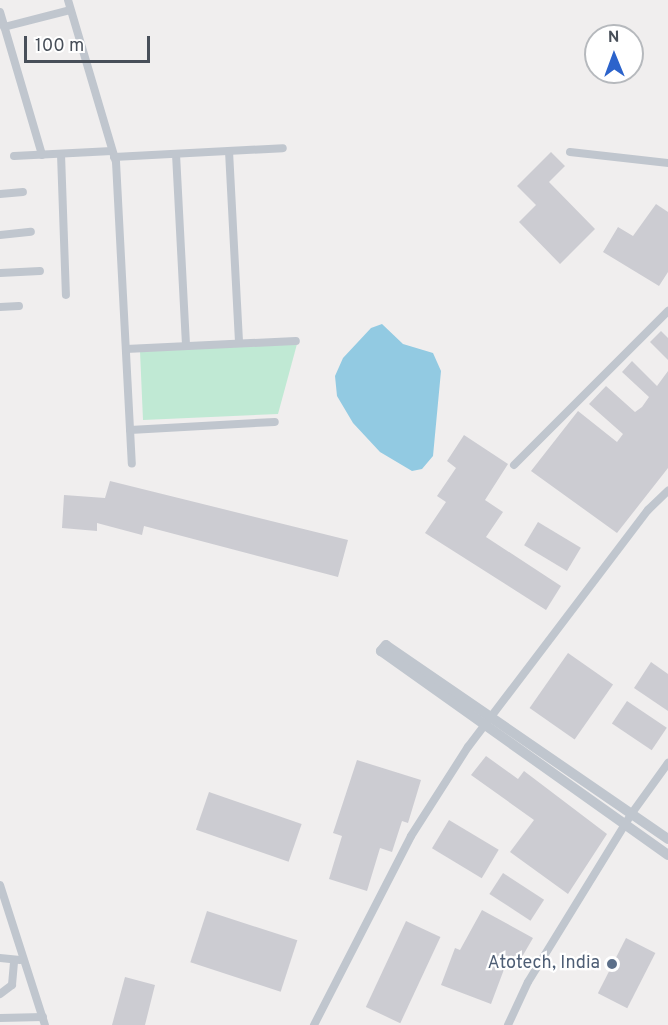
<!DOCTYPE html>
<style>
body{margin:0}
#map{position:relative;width:668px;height:1025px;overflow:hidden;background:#f0eeee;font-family:Overpass,sans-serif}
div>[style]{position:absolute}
.green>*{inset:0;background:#c0e9d4}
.water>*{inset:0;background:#92cae2}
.building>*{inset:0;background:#ccccd2;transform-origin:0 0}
.minor>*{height:8px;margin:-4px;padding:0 4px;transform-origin:4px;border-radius:4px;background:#c0c6ce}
.tertiary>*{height:10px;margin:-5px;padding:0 5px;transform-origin:5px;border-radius:5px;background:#c0c6ce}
.dots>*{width:16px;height:16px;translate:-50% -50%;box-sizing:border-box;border:3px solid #fff;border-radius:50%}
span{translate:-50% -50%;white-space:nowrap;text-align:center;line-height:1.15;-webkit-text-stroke:4.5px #fff;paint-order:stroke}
.service-label{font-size:18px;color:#4e5e75}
.right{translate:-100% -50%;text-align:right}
.north{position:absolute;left:584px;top:24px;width:60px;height:60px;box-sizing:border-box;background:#fff;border:2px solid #b6b9bd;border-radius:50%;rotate:359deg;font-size:16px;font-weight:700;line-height:24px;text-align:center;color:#484f59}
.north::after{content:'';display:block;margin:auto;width:21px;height:27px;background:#2c63cb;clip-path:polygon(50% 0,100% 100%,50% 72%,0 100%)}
.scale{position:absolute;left:24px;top:36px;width:126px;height:27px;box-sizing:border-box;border:3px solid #484f59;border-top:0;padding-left:8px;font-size:18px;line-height:21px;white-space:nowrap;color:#484f59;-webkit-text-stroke:4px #fff;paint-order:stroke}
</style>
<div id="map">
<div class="green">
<i style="clip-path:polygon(297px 344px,278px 414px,143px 420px,140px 351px)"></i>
</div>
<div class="water">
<i style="clip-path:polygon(382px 324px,403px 344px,433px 353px,441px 371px,433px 456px,422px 469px,412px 471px,380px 452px,353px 423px,337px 396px,335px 376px,343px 358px,371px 328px)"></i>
</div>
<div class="building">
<i style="clip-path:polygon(551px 152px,565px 166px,549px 182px,595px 229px,560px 264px,519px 222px,536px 205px,517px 186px)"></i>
<i style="clip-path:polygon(656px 204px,668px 212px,668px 272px,659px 286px,603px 252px,618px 227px,633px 236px)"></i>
<i style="clip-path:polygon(661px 331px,668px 338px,668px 360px,650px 342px)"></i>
<i style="clip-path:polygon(632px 361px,657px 386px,668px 371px,668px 468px,617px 533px,531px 471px,578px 411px,617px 442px,623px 434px,589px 404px,606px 386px,635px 412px,642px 407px,649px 397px,622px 372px)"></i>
<i style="clip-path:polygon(464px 435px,508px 464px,485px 500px,503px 512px,486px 537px,561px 586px,546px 610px,425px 533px,446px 502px,437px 496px,456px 468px,447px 461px)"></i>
<i style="clip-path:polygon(110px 481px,348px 540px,338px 577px,144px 526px,142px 535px,97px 523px,97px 531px,62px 528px,64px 495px,105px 498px)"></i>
<i style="left:538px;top:522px;width:50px;height:27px;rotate:31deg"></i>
<i style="left:568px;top:653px;width:55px;height:67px;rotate:35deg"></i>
<i style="clip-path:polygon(651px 662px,668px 674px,668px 711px,634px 688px)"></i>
<i style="left:627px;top:701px;width:48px;height:27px;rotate:34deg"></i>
<i style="clip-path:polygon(486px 756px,518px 779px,524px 771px,607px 834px,568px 894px,510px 852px,534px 820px,471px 775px)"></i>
<i style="clip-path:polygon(357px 760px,421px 780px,408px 823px,402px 821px,392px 852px,380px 848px,367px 891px,329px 879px,342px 836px,333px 833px)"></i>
<i style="left:209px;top:792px;width:98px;height:40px;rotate:19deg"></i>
<i style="left:449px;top:820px;width:58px;height:33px;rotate:31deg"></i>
<i style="left:503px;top:873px;width:49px;height:25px;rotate:33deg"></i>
<i style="clip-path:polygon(482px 910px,533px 938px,515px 969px,506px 964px,491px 1004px,441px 985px,455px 948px,460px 950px)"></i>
<i style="left:207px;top:911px;width:95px;height:54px;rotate:18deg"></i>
<i style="left:406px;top:921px;width:38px;height:95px;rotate:25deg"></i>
<i style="left:626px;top:938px;width:33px;height:62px;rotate:27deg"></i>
<i style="clip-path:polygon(125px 977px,155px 985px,145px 1025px,112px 1025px)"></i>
</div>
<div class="minor">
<i style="left:68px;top:0;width:169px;rotate:73.5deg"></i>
<i style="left:116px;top:162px;width:302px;rotate:87deg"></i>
<i style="left:0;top:12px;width:149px;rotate:73.6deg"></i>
<i style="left:4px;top:27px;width:68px;rotate:-14.4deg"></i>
<i style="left:229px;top:151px;width:192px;rotate:87deg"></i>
<i style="left:570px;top:152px;width:99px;rotate:6.4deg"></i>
<i style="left:61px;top:154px;width:141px;rotate:88deg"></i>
<i style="left:176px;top:154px;width:192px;rotate:87deg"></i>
<i style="left:14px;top:156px;width:98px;rotate:-2.9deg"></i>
<i style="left:114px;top:157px;width:169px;rotate:-3deg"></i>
<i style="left:0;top:194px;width:23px;rotate:-5deg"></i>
<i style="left:0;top:235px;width:31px;rotate:-6deg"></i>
<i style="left:0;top:273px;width:40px;rotate:-2.9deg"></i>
<i style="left:0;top:307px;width:19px;rotate:-3deg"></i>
<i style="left:126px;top:349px;width:170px;rotate:-2.7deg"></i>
<i style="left:130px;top:430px;width:145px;rotate:-3.2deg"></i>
<i style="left:514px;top:465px;width:218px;rotate:-45deg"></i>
<i style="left:0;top:885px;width:147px;rotate:72.2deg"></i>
<i style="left:0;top:958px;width:20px;rotate:6deg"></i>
<i style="left:0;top:994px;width:15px;rotate:-37deg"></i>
<i style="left:12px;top:985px;width:25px;rotate:-85deg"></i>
<i style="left:0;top:1018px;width:43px;rotate:-1.3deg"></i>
<i style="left:314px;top:1025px;width:212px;rotate:-62.8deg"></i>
<i style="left:411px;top:836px;width:106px;rotate:-57.4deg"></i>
<i style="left:468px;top:747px;width:298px;rotate:-52.8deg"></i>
<i style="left:648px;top:510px;width:28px;rotate:-44deg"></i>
<i style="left:508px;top:1025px;width:47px;rotate:-65.1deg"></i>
<i style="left:528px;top:982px;width:198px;rotate:-58.4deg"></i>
<i style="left:632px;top:813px;width:62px;rotate:-54.2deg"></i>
</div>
<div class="tertiary">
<i style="left:668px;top:839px;width:342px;rotate:-145.5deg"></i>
<i style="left:386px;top:645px;width:8px;rotate:130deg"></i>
<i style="left:381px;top:651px;width:352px;rotate:35.4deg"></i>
</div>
<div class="dots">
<i style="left:612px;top:964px;background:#5c6f8a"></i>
</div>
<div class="service-label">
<span class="right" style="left:600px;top:964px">Atotech, India</span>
</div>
<div class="north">N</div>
<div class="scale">100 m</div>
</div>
